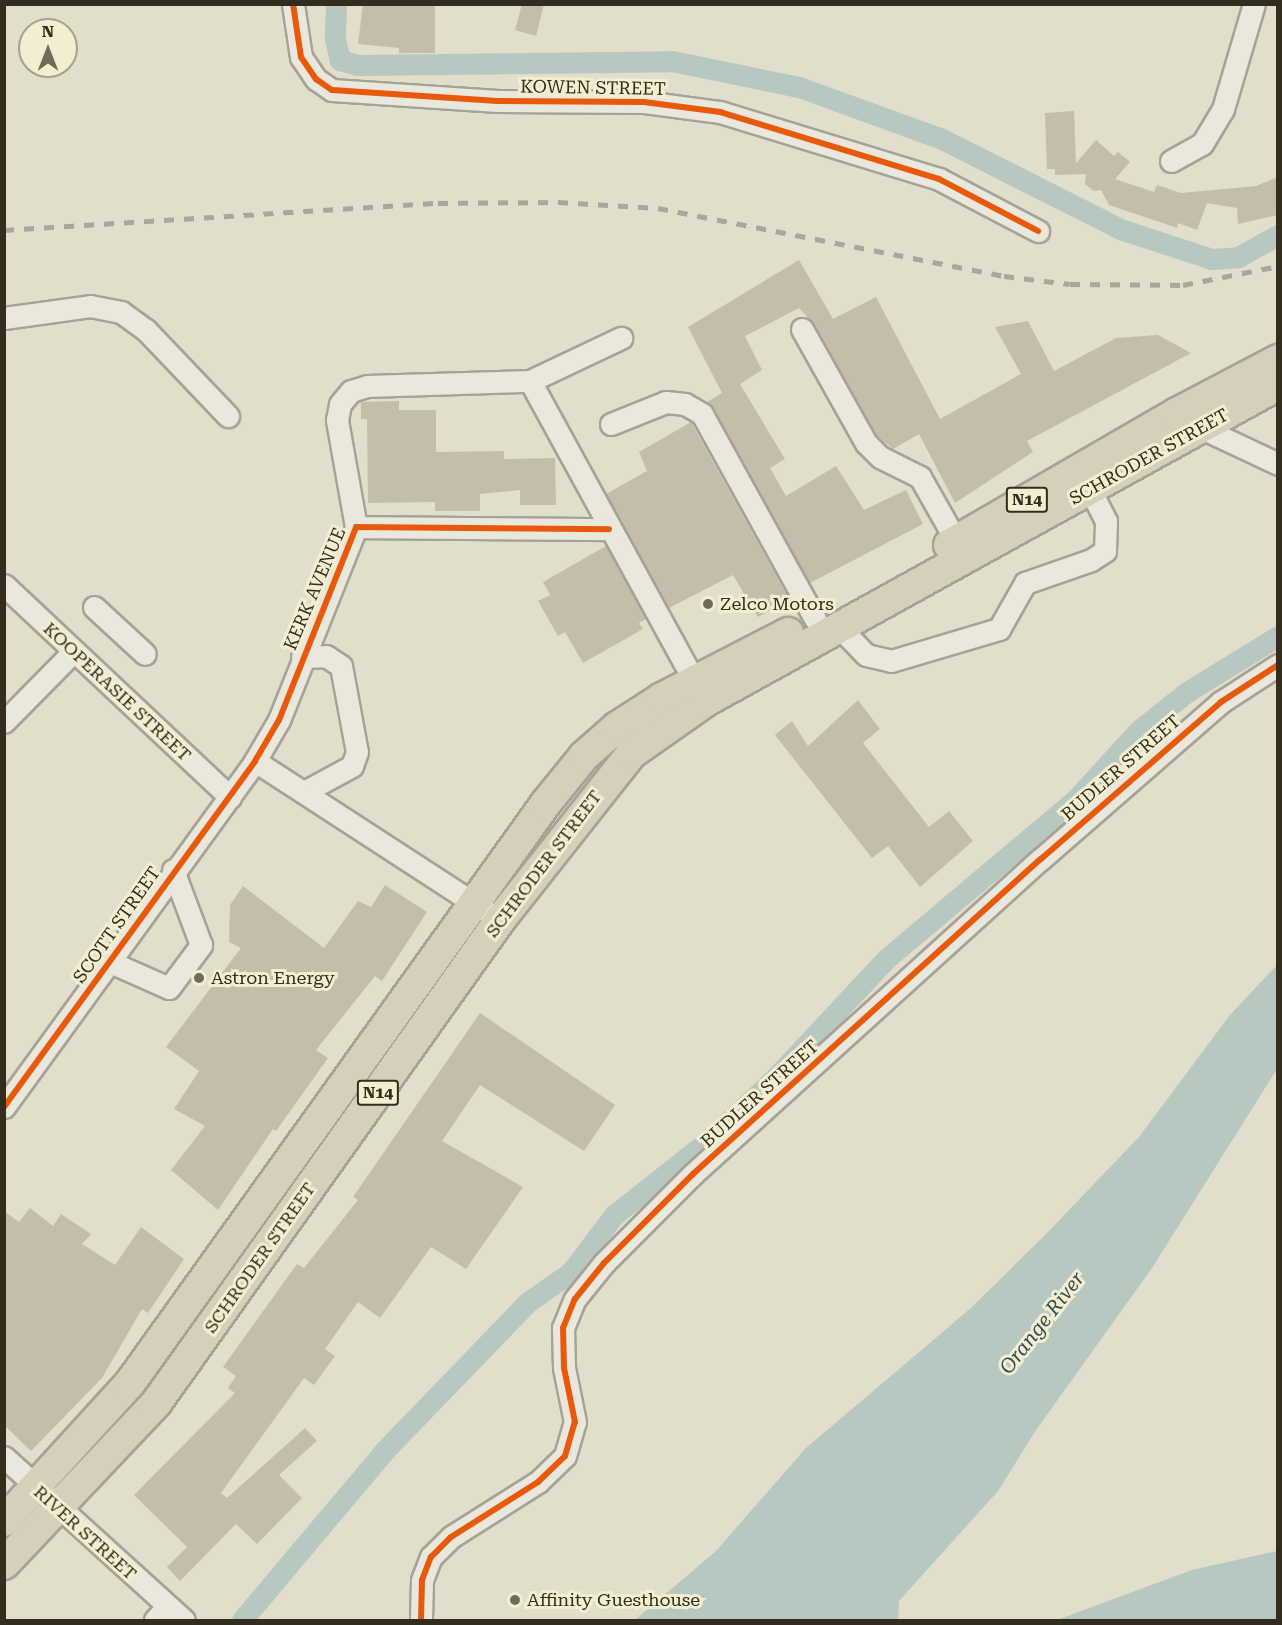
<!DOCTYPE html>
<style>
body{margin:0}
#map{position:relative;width:1282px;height:1625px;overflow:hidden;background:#e1decb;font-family:"Roboto Serif",serif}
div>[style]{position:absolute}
.water>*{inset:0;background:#b6c8bf}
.canal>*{height:21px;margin:-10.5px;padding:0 10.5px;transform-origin:10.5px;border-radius:10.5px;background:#b6c8bf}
.building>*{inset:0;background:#c5bdac}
.roads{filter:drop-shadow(2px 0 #a6a295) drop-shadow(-2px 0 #a6a295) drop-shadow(0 2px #a6a295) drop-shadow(0 -2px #a6a295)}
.minor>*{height:21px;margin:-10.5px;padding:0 10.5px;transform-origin:10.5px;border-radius:10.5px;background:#eae8dc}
.highway>*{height:30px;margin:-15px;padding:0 15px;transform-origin:15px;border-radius:15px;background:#d5cfbc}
.rail>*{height:4.5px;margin-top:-2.25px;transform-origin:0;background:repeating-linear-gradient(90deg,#a9a79d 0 10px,transparent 0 20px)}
.cycleway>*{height:6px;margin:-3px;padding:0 3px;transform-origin:3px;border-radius:3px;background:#e8590c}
.dots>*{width:16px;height:16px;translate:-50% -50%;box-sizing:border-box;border:3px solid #f3eed1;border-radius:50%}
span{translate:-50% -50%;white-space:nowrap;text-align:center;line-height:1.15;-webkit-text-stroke:6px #f3eed1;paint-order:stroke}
.shield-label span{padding:2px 4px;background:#f3eed1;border:2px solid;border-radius:4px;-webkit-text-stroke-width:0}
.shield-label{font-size:16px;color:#342c1d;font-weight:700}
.street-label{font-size:18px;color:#342c1d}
.poi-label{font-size:18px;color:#342c1d}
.left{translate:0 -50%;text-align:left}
.water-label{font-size:20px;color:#2d5053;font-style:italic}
.frame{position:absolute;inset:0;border:6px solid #342c1d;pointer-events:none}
.north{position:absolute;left:18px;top:18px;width:60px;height:60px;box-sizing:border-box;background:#f3eed1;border:2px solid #a7a089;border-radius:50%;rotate:0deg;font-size:16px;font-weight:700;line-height:24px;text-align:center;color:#342c1d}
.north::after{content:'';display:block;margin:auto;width:21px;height:27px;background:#716a5a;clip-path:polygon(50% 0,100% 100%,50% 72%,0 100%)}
</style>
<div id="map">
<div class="water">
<i style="clip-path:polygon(1277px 965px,1277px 1069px,1152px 1268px,1036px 1430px,998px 1491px,899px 1601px,898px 1620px,635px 1620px,716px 1551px,806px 1448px,971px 1308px,1048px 1232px,1139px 1137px,1230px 1015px)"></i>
<i style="clip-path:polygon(1277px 1551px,1277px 1620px,1057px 1620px,1192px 1570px)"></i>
</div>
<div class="canal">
<i style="left:336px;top:4px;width:35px;rotate:92deg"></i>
<i style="left:335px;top:39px;width:22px;rotate:77deg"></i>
<i style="left:340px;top:60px;width:18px;rotate:16deg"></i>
<i style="left:357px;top:65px;width:315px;rotate:-0.7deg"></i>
<i style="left:672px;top:61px;width:130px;rotate:11.6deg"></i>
<i style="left:799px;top:87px;width:152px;rotate:20deg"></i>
<i style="left:942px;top:139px;width:199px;rotate:26.8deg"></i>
<i style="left:1120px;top:229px;width:97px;rotate:18.1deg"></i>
<i style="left:1212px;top:259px;width:26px;rotate:-4deg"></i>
<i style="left:1238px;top:257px;width:46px;rotate:-28.8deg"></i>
<i style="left:242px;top:1620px;width:222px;rotate:-49.9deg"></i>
<i style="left:385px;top:1450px;width:206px;rotate:-46deg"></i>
<i style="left:528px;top:1302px;width:52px;rotate:-34.9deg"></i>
<i style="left:571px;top:1272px;width:71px;rotate:-53deg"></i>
<i style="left:614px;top:1215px;width:121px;rotate:-38.3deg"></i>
<i style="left:709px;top:1140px;width:91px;rotate:-43.2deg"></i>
<i style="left:775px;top:1078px;width:163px;rotate:-47deg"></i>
<i style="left:886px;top:959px;width:248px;rotate:-40.1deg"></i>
<i style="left:1076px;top:799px;width:92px;rotate:-47.6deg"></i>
<i style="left:1138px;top:731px;width:63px;rotate:-38.5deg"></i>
<i style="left:1187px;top:692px;width:107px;rotate:-31.6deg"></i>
</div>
<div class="building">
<i style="clip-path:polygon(363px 4px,435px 4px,435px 53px,399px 53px,399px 48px,358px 44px)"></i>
<i style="clip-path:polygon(522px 4px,544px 4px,536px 36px,515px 30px)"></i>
<i style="clip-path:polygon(1074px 111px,1076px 163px,1096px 140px,1114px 156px,1118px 152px,1130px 162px,1115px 179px,1154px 192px,1157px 185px,1181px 193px,1256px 186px,1278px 177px,1278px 215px,1238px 224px,1237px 208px,1207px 203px,1197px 230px,1178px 223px,1177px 228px,1109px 205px,1101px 190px,1094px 191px,1085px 184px,1086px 174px,1055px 175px,1055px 169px,1047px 169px,1045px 113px)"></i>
<i style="clip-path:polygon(799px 260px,833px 319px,876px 297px,940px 419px,1021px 374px,995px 327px,1028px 321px,1054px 371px,1116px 338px,1158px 335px,1191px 353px,1027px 441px,1033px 452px,955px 503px,919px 434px,893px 449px,876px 435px,813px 323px,799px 308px,745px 336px,762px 370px,740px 384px,785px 459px,770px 468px,786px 496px,836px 466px,864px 510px,906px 490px,923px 524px,810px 583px,707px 402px,722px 393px,688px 327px)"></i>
<i style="clip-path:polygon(399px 401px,399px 410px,436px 410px,436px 452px,504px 451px,504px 459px,555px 458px,556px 505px,520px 505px,520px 490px,480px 494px,480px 511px,435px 511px,435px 502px,368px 503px,367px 419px,361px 419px,361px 402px)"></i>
<i style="clip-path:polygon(691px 422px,789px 599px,758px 617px,733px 575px,669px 608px,606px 494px,647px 471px,639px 452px)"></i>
<i style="clip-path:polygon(606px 546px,646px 619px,639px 623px,643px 629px,583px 663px,565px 632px,558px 636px,538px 601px,550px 595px,543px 582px)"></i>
<i style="clip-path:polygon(858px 700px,880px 729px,863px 743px,929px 827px,949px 811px,973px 841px,920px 887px,888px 846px,872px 858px,775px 735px,792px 721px,808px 746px)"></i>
<i style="clip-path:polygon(385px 885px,427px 912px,382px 981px,375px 976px,316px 1050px,328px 1058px,276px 1131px,273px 1129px,218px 1210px,171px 1170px,205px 1126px,174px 1109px,199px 1071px,166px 1047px,241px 948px,229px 942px,230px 905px,243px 886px,324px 948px,358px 901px,371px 907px)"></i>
<i style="clip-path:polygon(480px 1013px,615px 1105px,584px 1151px,480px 1085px,442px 1141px,523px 1187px,466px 1269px,431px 1247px,380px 1318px,358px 1302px,325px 1349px,335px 1356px,314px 1385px,304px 1378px,221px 1493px,227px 1498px,305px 1428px,317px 1441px,279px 1475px,302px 1498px,257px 1544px,236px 1524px,180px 1581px,167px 1567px,187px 1547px,134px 1495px,235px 1393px,228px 1388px,236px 1376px,223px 1367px,297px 1264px,304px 1268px,358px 1200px,353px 1197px)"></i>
<i style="clip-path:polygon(30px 1208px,53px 1226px,61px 1214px,91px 1234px,82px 1244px,115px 1265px,141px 1227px,184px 1259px,148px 1313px,142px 1309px,102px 1378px,31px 1451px,4px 1425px,4px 1211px,19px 1222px)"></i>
</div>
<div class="roads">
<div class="minor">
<i style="left:293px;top:4px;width:54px;rotate:81.4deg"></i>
<i style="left:301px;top:57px;width:27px;rotate:56deg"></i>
<i style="left:316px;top:79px;width:19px;rotate:35deg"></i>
<i style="left:332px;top:90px;width:166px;rotate:3.8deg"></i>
<i style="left:498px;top:101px;width:146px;rotate:0.4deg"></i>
<i style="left:644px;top:102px;width:77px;rotate:7.5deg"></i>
<i style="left:720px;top:112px;width:229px;rotate:17deg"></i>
<i style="left:939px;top:179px;width:112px;rotate:27.7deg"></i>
<i style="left:1171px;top:161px;width:35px;rotate:-29deg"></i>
<i style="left:1202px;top:144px;width:41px;rotate:-59deg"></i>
<i style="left:1223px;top:109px;width:109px;rotate:-73.6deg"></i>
<i style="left:4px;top:318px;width:87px;rotate:-7.9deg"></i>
<i style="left:90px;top:306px;width:32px;rotate:11deg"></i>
<i style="left:121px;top:312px;width:31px;rotate:36deg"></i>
<i style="left:146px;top:330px;width:119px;rotate:46.4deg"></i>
<i style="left:802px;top:329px;width:131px;rotate:60.7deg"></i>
<i style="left:866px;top:443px;width:20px;rotate:45deg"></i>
<i style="left:880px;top:457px;width:45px;rotate:26.6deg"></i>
<i style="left:920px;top:477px;width:87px;rotate:60.5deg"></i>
<i style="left:530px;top:381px;width:354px;rotate:61.3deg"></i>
<i style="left:1191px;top:423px;width:96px;rotate:25.2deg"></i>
<i style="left:611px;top:424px;width:59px;rotate:-21.8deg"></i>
<i style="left:666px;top:402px;width:19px;rotate:6deg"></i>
<i style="left:685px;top:404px;width:20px;rotate:30deg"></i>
<i style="left:702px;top:414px;width:234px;rotate:61.1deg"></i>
<i style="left:356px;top:527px;width:109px;rotate:-100.1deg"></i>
<i style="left:337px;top:420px;width:16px;rotate:-79deg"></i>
<i style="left:340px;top:404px;width:17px;rotate:-50deg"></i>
<i style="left:351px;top:391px;width:17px;rotate:-17deg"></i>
<i style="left:367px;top:386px;width:163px;rotate:-1.8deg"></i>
<i style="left:530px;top:381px;width:101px;rotate:-25.3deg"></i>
<i style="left:4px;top:585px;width:310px;rotate:43.2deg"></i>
<i style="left:94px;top:607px;width:69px;rotate:42.7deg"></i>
<i style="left:840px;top:628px;width:37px;rotate:46deg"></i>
<i style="left:866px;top:655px;width:26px;rotate:13deg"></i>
<i style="left:891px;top:661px;width:113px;rotate:-16.5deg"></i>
<i style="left:999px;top:629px;width:53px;rotate:-60.5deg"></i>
<i style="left:1025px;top:583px;width:70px;rotate:-19.2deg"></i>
<i style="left:1091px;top:560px;width:17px;rotate:-33deg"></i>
<i style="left:1105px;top:551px;width:30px;rotate:-88deg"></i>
<i style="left:1106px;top:521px;width:35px;rotate:-117deg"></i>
<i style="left:302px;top:657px;width:24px;rotate:-2deg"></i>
<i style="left:326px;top:656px;width:18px;rotate:34deg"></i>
<i style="left:341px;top:666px;width:87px;rotate:79.5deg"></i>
<i style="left:357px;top:752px;width:15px;rotate:110deg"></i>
<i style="left:352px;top:766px;width:55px;rotate:151.6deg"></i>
<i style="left:4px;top:722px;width:98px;rotate:-45.4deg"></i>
<i style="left:255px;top:761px;width:275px;rotate:33deg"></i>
<i style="left:110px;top:962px;width:64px;rotate:23.8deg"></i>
<i style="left:169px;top:988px;width:54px;rotate:-53.3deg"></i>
<i style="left:201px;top:945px;width:80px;rotate:-110.5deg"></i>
<i style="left:4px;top:1107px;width:427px;rotate:-54deg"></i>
<i style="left:255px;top:761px;width:48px;rotate:-59.7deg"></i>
<i style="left:279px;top:720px;width:208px;rotate:-68.2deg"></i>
<i style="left:356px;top:527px;width:253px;rotate:0.5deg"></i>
<i style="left:4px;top:1457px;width:243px;rotate:42.2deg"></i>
<i style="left:155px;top:1620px;width:18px;rotate:-47deg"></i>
<i style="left:421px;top:1620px;width:40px;rotate:-88.6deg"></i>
<i style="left:422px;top:1580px;width:25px;rotate:-69deg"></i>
<i style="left:431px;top:1557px;width:28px;rotate:-45deg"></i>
<i style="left:451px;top:1537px;width:103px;rotate:-32.3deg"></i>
<i style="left:538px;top:1482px;width:37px;rotate:-44deg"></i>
<i style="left:565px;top:1456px;width:35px;rotate:-74deg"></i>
<i style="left:575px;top:1422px;width:55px;rotate:-101.5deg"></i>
<i style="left:564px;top:1368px;width:40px;rotate:-91.4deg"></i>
<i style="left:563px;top:1328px;width:31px;rotate:-68deg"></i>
<i style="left:575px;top:1299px;width:46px;rotate:-51.1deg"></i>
<i style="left:604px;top:1263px;width:126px;rotate:-45deg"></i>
<i style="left:693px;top:1174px;width:469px;rotate:-42.2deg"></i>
<i style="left:1041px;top:859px;width:239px;rotate:-41.1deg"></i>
<i style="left:1221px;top:702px;width:68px;rotate:-33deg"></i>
</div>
<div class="highway">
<i style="left:949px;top:545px;width:263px;rotate:-30.1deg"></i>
<i style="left:1177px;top:413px;width:114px;rotate:-27.7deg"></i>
<i style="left:4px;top:1521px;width:187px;rotate:-47.6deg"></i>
<i style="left:130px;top:1383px;width:714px;rotate:-54.35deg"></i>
<i style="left:546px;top:803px;width:60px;rotate:-51deg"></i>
<i style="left:584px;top:756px;width:44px;rotate:-41.3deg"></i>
<i style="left:617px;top:727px;width:54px;rotate:-32.8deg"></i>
<i style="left:662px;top:698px;width:142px;rotate:-27.3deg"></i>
<i style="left:4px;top:1564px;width:223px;rotate:-46.6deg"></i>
<i style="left:157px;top:1402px;width:592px;rotate:-54.56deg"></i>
<i style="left:500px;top:920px;width:213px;rotate:-51.7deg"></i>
<i style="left:632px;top:753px;width:90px;rotate:-35.1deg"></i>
<i style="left:706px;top:701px;width:653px;rotate:-28.92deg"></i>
</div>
</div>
<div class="rail">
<i style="left:4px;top:230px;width:435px;rotate:-3.6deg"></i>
<i style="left:438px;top:203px;width:120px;rotate:-0.5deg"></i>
<i style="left:558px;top:202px;width:100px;rotate:3.4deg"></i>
<i style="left:658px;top:208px;width:353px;rotate:11.1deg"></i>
<i style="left:1004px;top:276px;width:66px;rotate:6.9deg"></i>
<i style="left:1070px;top:284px;width:113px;rotate:0.5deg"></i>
<i style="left:1183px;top:285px;width:97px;rotate:-11.3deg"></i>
</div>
<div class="cycleway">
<i style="left:293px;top:4px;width:54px;rotate:81.4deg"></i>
<i style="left:301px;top:57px;width:27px;rotate:56deg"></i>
<i style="left:316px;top:79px;width:19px;rotate:35deg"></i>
<i style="left:332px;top:90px;width:166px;rotate:3.8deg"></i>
<i style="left:498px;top:101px;width:146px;rotate:0.4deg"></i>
<i style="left:644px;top:102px;width:77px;rotate:7.5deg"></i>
<i style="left:720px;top:112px;width:229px;rotate:17deg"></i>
<i style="left:939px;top:179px;width:112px;rotate:27.7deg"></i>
<i style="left:4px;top:1107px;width:427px;rotate:-54deg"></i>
<i style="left:255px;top:761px;width:48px;rotate:-59.7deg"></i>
<i style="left:279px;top:720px;width:208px;rotate:-68.2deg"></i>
<i style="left:356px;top:527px;width:253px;rotate:0.5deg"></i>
<i style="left:421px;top:1620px;width:40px;rotate:-88.6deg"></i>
<i style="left:422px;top:1580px;width:25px;rotate:-69deg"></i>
<i style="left:431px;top:1557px;width:28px;rotate:-45deg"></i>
<i style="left:451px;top:1537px;width:103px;rotate:-32.3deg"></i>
<i style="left:538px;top:1482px;width:37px;rotate:-44deg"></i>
<i style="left:565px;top:1456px;width:35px;rotate:-74deg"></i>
<i style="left:575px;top:1422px;width:55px;rotate:-101.5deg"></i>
<i style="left:564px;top:1368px;width:40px;rotate:-91.4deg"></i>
<i style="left:563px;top:1328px;width:31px;rotate:-68deg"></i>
<i style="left:575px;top:1299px;width:46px;rotate:-51.1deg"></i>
<i style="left:604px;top:1263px;width:126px;rotate:-45deg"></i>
<i style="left:693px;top:1174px;width:469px;rotate:-42.2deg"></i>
<i style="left:1041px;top:859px;width:239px;rotate:-41.1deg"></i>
<i style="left:1221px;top:702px;width:68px;rotate:-33deg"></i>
</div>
<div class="dots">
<i style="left:708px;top:604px;background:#716a5a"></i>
<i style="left:199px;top:978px;background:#716a5a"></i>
<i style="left:515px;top:1600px;background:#716a5a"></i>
</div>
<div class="shield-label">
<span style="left:1027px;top:500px">N14</span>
<span style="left:378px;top:1093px">N14</span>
</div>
<div class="street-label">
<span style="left:593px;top:88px;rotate:1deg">KOWEN STREET</span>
<span style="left:1149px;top:457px;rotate:-29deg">SCHRODER STREET</span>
<span style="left:315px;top:589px;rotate:-67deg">KERK AVENUE</span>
<span style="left:117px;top:692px;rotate:43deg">KOOPERASIE STREET</span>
<span style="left:1121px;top:768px;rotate:-41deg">BUDLER STREET</span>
<span style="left:544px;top:864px;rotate:-53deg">SCHRODER STREET</span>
<span style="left:117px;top:925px;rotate:-55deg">SCOTT STREET</span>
<span style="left:760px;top:1094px;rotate:-42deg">BUDLER STREET</span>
<span style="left:260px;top:1258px;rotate:-55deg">SCHRODER STREET</span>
<span style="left:85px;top:1533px;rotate:42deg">RIVER STREET</span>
</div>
<div class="poi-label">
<span class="left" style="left:720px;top:604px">Zelco Motors</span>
<span class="left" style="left:211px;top:978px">Astron Energy</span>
<span class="left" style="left:527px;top:1600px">Affinity Guesthouse</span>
</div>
<div class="water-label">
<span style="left:1042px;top:1323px;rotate:-52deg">Orange River</span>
</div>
<div class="frame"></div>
<div class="north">N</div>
</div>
